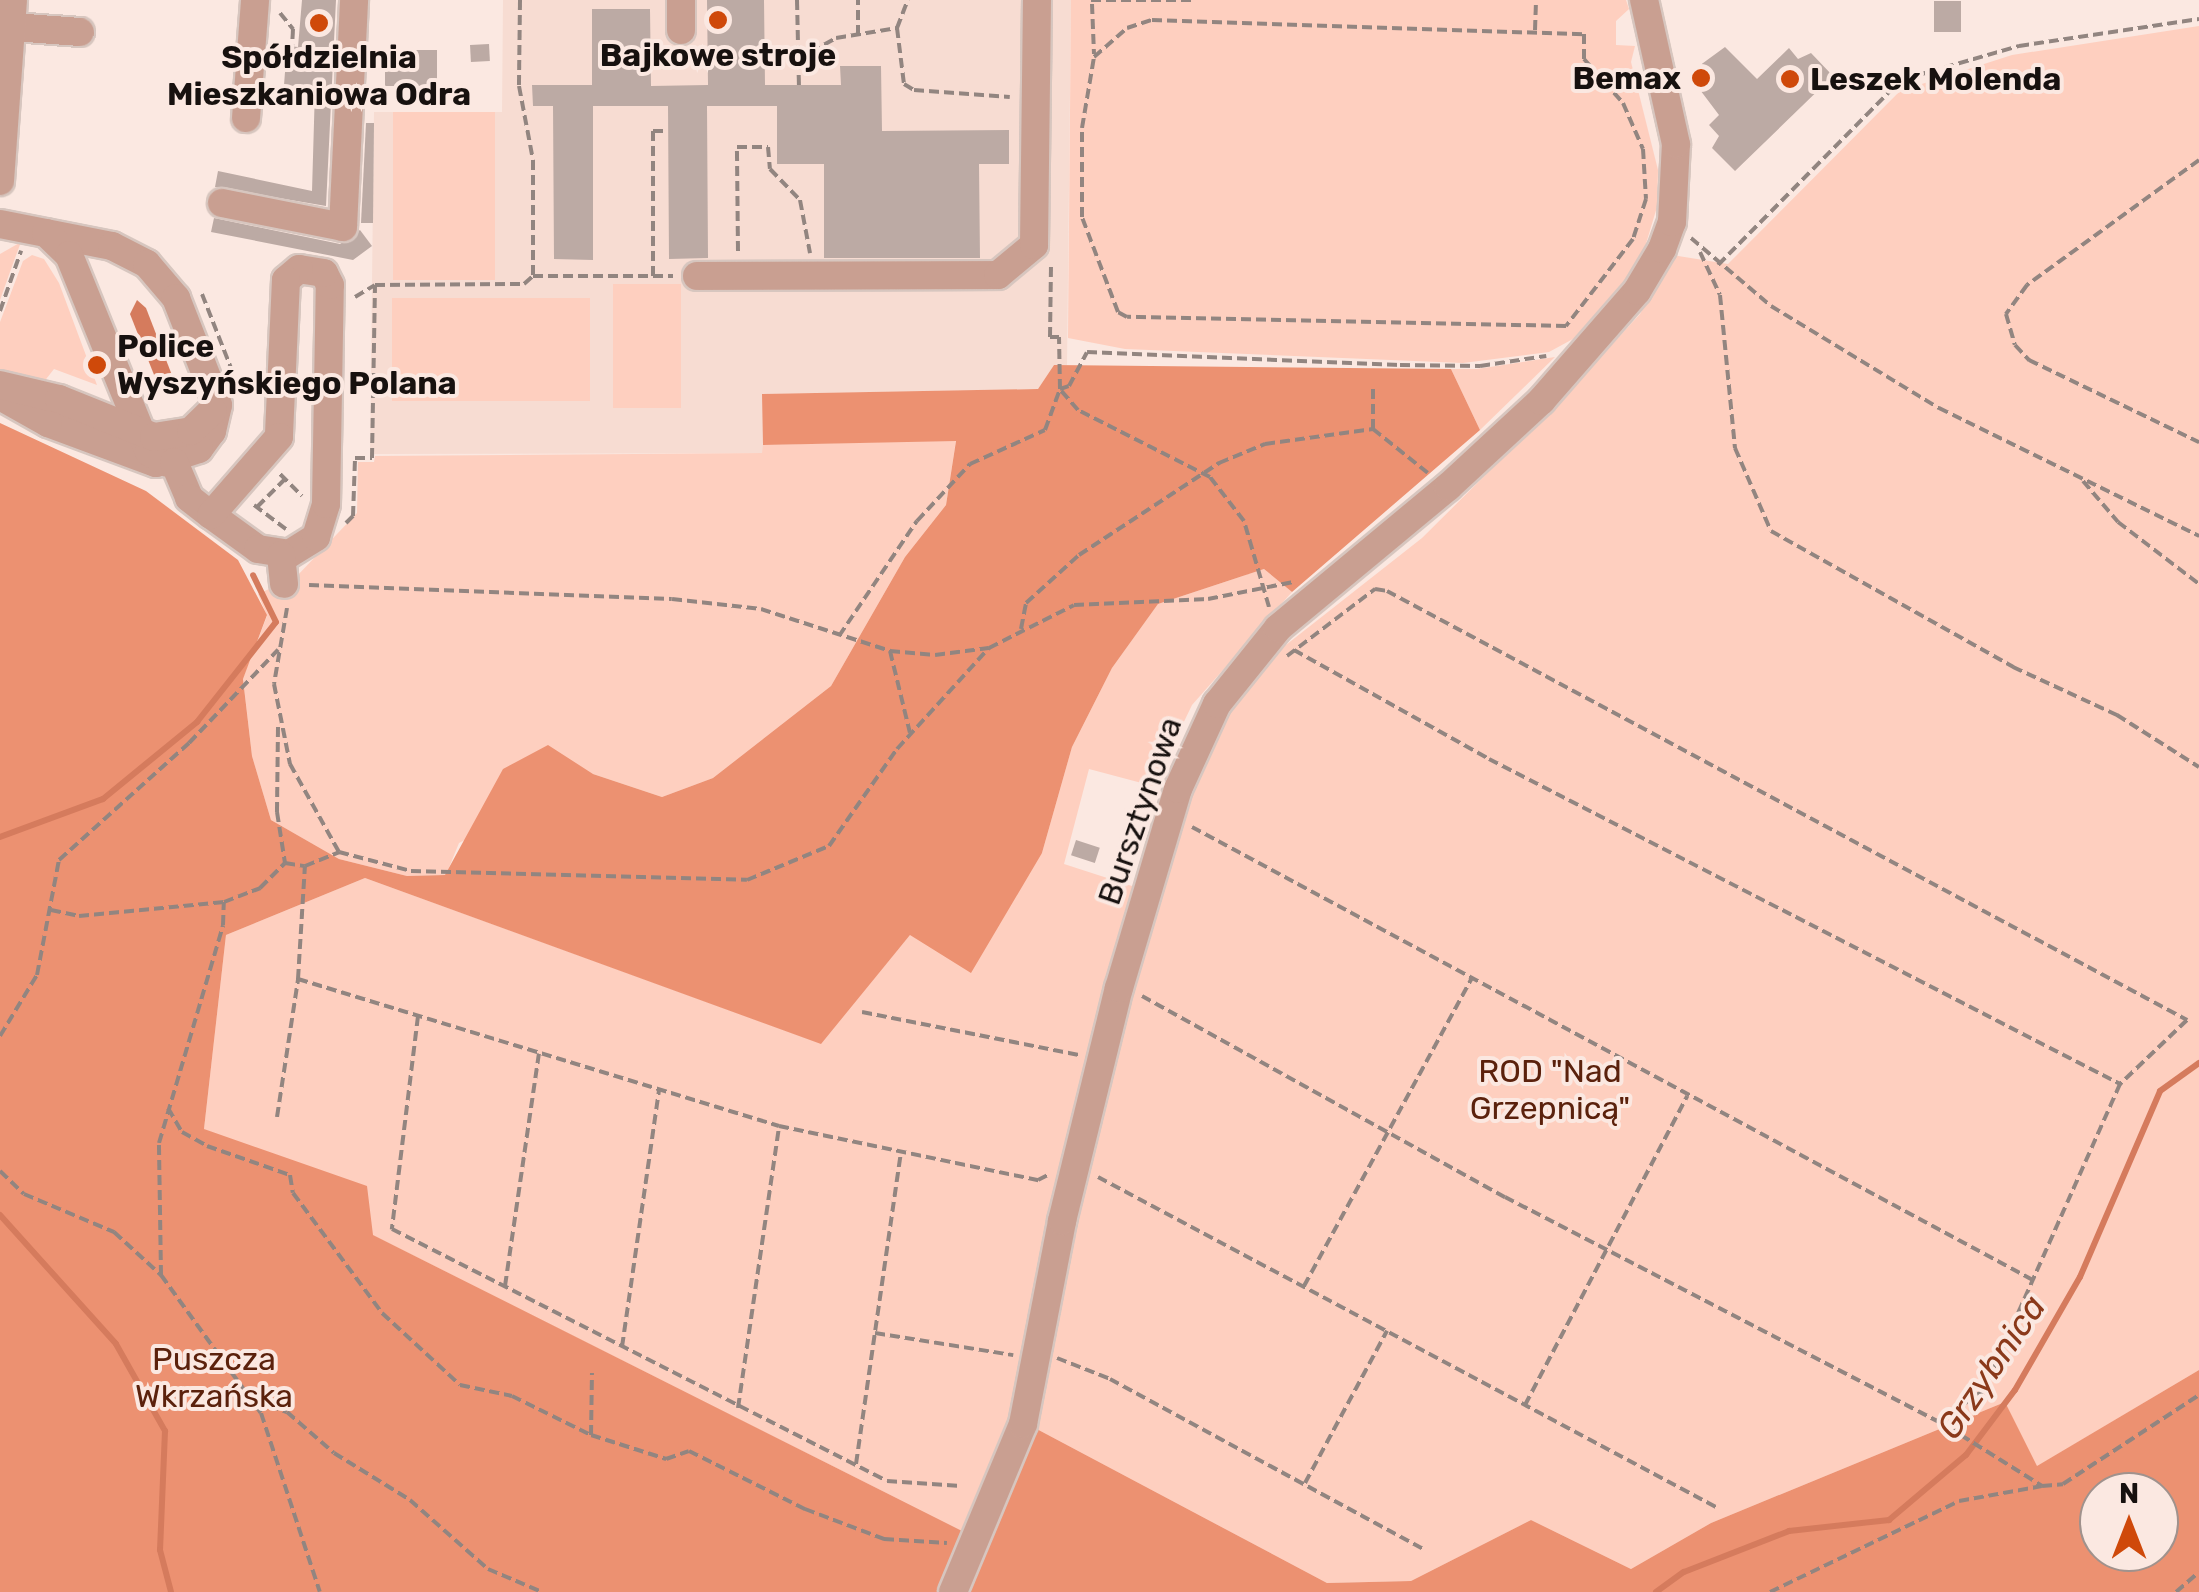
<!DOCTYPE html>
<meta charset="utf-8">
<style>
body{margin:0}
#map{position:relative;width:2199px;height:1592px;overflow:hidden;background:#fbe8e1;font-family:Rubik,sans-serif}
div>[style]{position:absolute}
.built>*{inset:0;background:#f7dcd2}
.green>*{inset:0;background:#fecfbf;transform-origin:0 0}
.forest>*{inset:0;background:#ec9171}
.water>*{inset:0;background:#d57b5d}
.stream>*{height:6px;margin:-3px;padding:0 3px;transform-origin:3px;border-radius:3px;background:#d57b5d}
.building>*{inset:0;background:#bcaaa4;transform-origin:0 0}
.path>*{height:4px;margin-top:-2px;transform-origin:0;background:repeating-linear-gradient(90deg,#928580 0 10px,transparent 0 15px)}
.roads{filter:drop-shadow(2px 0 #d7c6bf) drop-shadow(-2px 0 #d7c6bf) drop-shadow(0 2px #d7c6bf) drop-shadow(0 -2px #d7c6bf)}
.minor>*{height:28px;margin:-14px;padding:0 14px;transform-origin:14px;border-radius:14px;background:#c99f91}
.dots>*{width:28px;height:28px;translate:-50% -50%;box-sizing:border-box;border:5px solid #fbe8e1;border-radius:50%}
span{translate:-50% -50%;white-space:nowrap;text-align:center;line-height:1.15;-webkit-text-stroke:8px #fbe8e1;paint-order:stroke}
.poi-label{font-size:32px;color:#17110f;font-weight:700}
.right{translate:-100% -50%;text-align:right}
.left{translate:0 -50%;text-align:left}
.street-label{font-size:32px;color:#17110f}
.park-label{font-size:32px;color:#5b210c}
.water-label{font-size:35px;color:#8b391a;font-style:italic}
.north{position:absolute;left:2079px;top:1472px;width:100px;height:100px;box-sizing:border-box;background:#fbe8e1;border:2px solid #a0928d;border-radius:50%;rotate:0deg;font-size:28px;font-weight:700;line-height:40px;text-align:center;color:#17110f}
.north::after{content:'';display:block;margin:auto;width:35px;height:45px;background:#cf490a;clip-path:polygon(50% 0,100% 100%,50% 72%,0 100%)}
</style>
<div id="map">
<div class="built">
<i style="clip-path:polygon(503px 0,1071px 0,1067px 365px,1054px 365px,1038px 389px,763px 394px,763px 453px,370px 454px,374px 112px,502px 112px)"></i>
</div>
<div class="green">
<i style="clip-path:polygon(1071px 0,1626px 0,1629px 9px,1616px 21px,1616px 45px,1635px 46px,1631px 62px,1658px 170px,1657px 207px,1642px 257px,1584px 333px,1549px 352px,1463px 363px,1125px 349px,1068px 338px)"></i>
<i style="clip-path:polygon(2199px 26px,2199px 1370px,2036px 1467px,2005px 1402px,1711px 1523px,1631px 1569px,1531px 1520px,1411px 1581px,1327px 1583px,1033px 1427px,1083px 1168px,1129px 990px,1197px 775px,1249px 674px,1422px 538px,1562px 399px,1640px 314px,1672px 255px,1728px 264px,1900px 91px,2012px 55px)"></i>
<i style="left:393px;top:112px;width:102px;height:168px"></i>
<i style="clip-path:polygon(21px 242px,15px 258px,0 300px,0 254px)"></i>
<i style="clip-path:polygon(32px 255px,44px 259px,59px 283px,97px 385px,54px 369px,43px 383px,0 373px,0 322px,23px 261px)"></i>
<i style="left:613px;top:284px;width:68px;height:124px"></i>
<i style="left:392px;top:298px;width:198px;height:103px"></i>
<i style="clip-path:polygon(1555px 357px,1480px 430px,1451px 369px,1477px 369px)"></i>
<i style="clip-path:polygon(956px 440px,946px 505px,905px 557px,831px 686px,713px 778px,662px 797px,593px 774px,459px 843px,446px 875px,407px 876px,339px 859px,271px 820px,252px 756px,243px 678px,267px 616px,258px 594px,296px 577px,357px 513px,358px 462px,374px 462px,375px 456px,762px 453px,763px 445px)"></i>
<i style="clip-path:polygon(1264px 569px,1292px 592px,1192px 705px,1153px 786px,1089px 769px,1064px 864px,1135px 887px,1007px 1441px,968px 1534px,372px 1235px,204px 1129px,226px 935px,365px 878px,820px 1043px,910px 935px,1042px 853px,1072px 747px,1112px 668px,1158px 604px)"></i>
</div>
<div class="forest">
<i style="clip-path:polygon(evenodd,1054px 365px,1451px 369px,1480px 430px,1292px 592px,1264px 569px,1158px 604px,1112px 668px,1072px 747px,1042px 853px,971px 973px,910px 935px,821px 1044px,365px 878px,226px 935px,204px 1129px,367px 1186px,373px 1235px,982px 1541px,1033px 1427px,1327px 1583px,1411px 1581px,1531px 1520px,1631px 1569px,1711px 1523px,2005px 1402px,2037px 1466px,2199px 1370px,2199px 1592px,0 1592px,0 423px,146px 491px,238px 560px,267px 615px,243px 679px,252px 756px,271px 820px,339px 859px,407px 876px,445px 875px,503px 769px,548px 745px,593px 774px,662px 797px,713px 778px,831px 686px,905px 557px,946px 505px,956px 441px,763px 445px,762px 394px,1038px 389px,1054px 365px,2099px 1492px,2159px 1492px,2159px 1552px,2099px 1552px,2099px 1492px)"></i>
</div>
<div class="water">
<i style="clip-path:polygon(137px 300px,146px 308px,175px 383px,173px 396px,160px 390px,130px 314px)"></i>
</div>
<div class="stream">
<i style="left:0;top:837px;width:110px;rotate:-20.3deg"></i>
<i style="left:103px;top:799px;width:122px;rotate:-39.3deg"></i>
<i style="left:197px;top:722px;width:127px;rotate:-51.7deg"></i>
<i style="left:276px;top:622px;width:52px;rotate:-116.1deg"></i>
<i style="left:0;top:1215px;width:173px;rotate:48deg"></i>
<i style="left:116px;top:1344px;width:100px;rotate:60.6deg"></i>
<i style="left:165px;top:1431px;width:119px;rotate:92.4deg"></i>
<i style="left:160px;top:1550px;width:43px;rotate:75.3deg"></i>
<i style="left:1656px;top:1592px;width:34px;rotate:-36deg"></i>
<i style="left:1684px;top:1572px;width:113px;rotate:-21.3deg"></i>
<i style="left:1789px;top:1531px;width:101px;rotate:-6.3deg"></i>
<i style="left:1889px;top:1520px;width:101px;rotate:-40.2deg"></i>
<i style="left:1966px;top:1455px;width:81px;rotate:-53deg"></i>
<i style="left:2015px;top:1390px;width:130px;rotate:-60.1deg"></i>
<i style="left:2080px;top:1277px;width:202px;rotate:-66.7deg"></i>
<i style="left:2160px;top:1091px;width:48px;rotate:-35.7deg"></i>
</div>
<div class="building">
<i style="clip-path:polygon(302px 0,336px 0,326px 206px,215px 187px,218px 171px,312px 191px,315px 88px,284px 85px,287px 46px,298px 47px)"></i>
<i style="clip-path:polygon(707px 0,764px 0,765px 85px,841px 85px,840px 66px,881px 66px,882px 131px,1009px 130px,1009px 164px,979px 164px,980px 258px,824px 258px,824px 164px,777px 164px,777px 106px,707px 106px,708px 258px,669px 259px,668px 106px,593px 106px,593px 260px,554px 259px,553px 106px,533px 106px,532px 85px,592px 85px,592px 9px,650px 9px,651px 86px,708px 85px)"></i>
<i style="left:1934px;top:1px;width:27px;height:31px"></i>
<i style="left:489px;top:44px;width:17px;height:19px;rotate:87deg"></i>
<i style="clip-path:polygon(1725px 47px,1757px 79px,1789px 48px,1798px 59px,1811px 53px,1833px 76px,1735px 171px,1712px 148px,1719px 136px,1709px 125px,1719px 115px,1688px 74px)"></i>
<i style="left:385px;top:50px;width:52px;height:36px"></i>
<i style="clip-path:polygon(366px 123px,374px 123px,373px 223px,361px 223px)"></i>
<i style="clip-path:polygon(214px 218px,340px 244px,360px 230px,372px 246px,353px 260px,211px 232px)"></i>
<i style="left:1076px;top:840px;width:25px;height:16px;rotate:18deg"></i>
</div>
<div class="path">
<i style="left:520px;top:0;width:86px;rotate:90.7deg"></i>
<i style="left:519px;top:86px;width:75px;rotate:79.3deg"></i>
<i style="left:533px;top:160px;width:116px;rotate:90deg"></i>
<i style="left:533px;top:276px;width:140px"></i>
<i style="left:797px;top:0;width:85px;rotate:88.7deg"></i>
<i style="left:1091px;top:0;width:101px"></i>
<i style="left:1092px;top:4px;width:50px;rotate:87.7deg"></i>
<i style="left:280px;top:13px;width:21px;rotate:51deg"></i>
<i style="left:293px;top:29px;width:18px;rotate:93deg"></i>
<i style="left:1152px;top:20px;width:432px;rotate:1.9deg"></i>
<i style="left:1584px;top:34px;width:25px;rotate:90deg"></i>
<i style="left:1584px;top:59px;width:59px;rotate:48.4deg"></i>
<i style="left:1623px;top:103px;width:50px;rotate:66.5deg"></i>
<i style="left:1643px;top:149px;width:50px;rotate:86.6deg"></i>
<i style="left:1646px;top:199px;width:42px;rotate:108deg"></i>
<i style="left:1633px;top:239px;width:110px;rotate:127.6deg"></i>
<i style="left:1566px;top:326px;width:439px;rotate:-178.8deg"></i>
<i style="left:1127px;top:317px;width:10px;rotate:-151deg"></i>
<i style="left:1118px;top:312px;width:102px;rotate:-110.8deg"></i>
<i style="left:1082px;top:217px;width:89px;rotate:-90deg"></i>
<i style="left:1082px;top:128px;width:72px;rotate:-80.4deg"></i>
<i style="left:1094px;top:57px;width:44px;rotate:-41.3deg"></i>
<i style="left:1127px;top:28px;width:26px;rotate:-18deg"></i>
<i style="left:897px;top:28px;width:56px;rotate:82.9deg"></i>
<i style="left:904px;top:84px;width:12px;rotate:31deg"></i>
<i style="left:914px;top:90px;width:96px;rotate:4.2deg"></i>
<i style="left:1535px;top:30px;width:30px;rotate:-88deg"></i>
<i style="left:858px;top:35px;width:35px;rotate:-90deg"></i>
<i style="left:798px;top:59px;width:43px;rotate:-28.9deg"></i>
<i style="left:836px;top:38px;width:62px;rotate:-9.3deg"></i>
<i style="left:897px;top:28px;width:30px;rotate:-69deg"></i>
<i style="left:2199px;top:160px;width:213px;rotate:144deg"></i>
<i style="left:2027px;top:285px;width:36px;rotate:126deg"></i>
<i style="left:2006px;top:314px;width:32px;rotate:74deg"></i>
<i style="left:2015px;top:345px;width:21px;rotate:47deg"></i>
<i style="left:2029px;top:360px;width:189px;rotate:25.8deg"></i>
<i style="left:1691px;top:238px;width:105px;rotate:40.4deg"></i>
<i style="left:1771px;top:306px;width:197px;rotate:31.3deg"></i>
<i style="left:1939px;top:408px;width:290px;rotate:26.2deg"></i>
<i style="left:738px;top:251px;width:104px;rotate:-90.6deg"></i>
<i style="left:737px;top:147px;width:31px"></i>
<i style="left:768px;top:147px;width:22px;rotate:85deg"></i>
<i style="left:770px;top:169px;width:43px;rotate:45.9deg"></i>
<i style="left:800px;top:200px;width:54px;rotate:79.3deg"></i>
<i style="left:1700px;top:252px;width:47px;rotate:65.1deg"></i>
<i style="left:1720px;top:295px;width:154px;rotate:84.4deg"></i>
<i style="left:1735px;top:448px;width:90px;rotate:66.6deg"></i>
<i style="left:1771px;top:531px;width:278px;rotate:29.3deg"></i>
<i style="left:2013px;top:667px;width:115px;rotate:24.8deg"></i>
<i style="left:2117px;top:715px;width:97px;rotate:32.4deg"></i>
<i style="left:1718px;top:265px;width:260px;rotate:-45.3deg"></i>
<i style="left:1901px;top:80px;width:123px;rotate:-16.1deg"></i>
<i style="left:2019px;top:46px;width:182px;rotate:-8.5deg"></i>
<i style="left:653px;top:276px;width:145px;rotate:-90deg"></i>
<i style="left:653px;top:131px;width:15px"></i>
<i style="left:202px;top:294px;width:85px;rotate:68.6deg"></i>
<i style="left:355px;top:297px;width:23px;rotate:-31deg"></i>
<i style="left:0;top:311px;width:64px;rotate:-70.7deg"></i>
<i style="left:1373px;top:389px;width:40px;rotate:90deg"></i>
<i style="left:1373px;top:429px;width:70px;rotate:38.7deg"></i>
<i style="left:280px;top:474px;width:31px;rotate:45deg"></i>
<i style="left:2083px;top:481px;width:54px;rotate:49.5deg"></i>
<i style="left:2118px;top:522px;width:102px;rotate:37.4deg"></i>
<i style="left:254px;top:505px;width:40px;rotate:37deg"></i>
<i style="left:257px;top:507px;width:40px;rotate:-45deg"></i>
<i style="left:346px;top:523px;width:10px;rotate:-45deg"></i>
<i style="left:353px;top:516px;width:58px;rotate:-88deg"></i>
<i style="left:355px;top:458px;width:17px"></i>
<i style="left:372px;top:458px;width:173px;rotate:-89deg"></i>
<i style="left:375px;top:285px;width:149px;rotate:-0.4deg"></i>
<i style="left:524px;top:284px;width:12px;rotate:-42deg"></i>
<i style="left:309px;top:585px;width:363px;rotate:2.2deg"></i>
<i style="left:672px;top:599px;width:90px;rotate:6.4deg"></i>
<i style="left:761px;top:609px;width:136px;rotate:18deg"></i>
<i style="left:890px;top:651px;width:45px;rotate:5.1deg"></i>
<i style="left:935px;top:655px;width:54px;rotate:-7.4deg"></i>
<i style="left:989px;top:648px;width:95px;rotate:-26.8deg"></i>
<i style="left:1074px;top:605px;width:134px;rotate:-2.6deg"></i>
<i style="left:1208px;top:599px;width:87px;rotate:-11.3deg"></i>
<i style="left:1269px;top:607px;width:90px;rotate:-106.2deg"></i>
<i style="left:1244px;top:521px;width:56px;rotate:-127.7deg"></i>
<i style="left:1210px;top:477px;width:148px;rotate:-153.1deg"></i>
<i style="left:1078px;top:410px;width:28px;rotate:-131deg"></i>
<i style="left:1060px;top:389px;width:9px;rotate:-18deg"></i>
<i style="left:1069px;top:386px;width:38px;rotate:-62deg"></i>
<i style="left:1087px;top:352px;width:313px;rotate:2.4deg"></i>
<i style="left:1400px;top:365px;width:80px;rotate:0.7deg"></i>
<i style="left:1480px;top:366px;width:67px;rotate:-8.6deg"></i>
<i style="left:287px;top:608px;width:77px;rotate:99.7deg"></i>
<i style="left:274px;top:684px;width:82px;rotate:78.7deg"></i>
<i style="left:290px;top:764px;width:101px;rotate:60.9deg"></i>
<i style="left:339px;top:852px;width:74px;rotate:14.8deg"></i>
<i style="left:411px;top:871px;width:336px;rotate:1.5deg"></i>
<i style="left:747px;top:880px;width:89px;rotate:-22.5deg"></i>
<i style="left:829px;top:846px;width:118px;rotate:-55deg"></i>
<i style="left:897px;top:749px;width:137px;rotate:-47.7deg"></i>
<i style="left:1021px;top:629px;width:26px;rotate:-79deg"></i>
<i style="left:1026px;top:603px;width:72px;rotate:-42.2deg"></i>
<i style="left:1079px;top:555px;width:168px;rotate:-33.3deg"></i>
<i style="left:1219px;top:463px;width:50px;rotate:-22.4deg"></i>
<i style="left:1265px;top:444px;width:109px;rotate:-7.9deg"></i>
<i style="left:839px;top:636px;width:139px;rotate:-55.9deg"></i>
<i style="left:917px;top:521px;width:78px;rotate:-47.1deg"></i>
<i style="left:970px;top:464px;width:82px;rotate:-24.4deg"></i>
<i style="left:1045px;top:430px;width:44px;rotate:-69.9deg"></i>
<i style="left:1060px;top:389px;width:52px;rotate:-91.1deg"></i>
<i style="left:1059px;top:337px;width:9px;rotate:180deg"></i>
<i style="left:1050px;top:337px;width:75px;rotate:-89.2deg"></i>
<i style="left:1294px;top:650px;width:223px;rotate:29.2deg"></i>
<i style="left:1489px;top:759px;width:710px;rotate:27.25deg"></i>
<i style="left:890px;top:651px;width:84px;rotate:76.3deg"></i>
<i style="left:1287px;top:656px;width:111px;rotate:-37.3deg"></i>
<i style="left:1375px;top:589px;width:12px;rotate:9deg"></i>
<i style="left:1387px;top:591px;width:908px;rotate:28.2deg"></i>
<i style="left:2187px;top:1020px;width:93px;rotate:136.3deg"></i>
<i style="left:2120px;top:1084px;width:336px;rotate:114deg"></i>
<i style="left:1983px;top:1391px;width:55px;rotate:146deg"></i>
<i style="left:278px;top:727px;width:85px;rotate:90.7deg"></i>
<i style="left:277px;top:812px;width:52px;rotate:81.1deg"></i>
<i style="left:285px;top:863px;width:20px;rotate:9deg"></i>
<i style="left:305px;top:866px;width:37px;rotate:-22deg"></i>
<i style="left:1192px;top:827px;width:955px;rotate:28.31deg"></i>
<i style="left:51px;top:910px;width:29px;rotate:12deg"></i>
<i style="left:79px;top:916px;width:146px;rotate:-5.5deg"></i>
<i style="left:224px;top:902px;width:39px;rotate:-21deg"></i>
<i style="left:260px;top:888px;width:35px;rotate:-45deg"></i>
<i style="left:298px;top:979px;width:503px;rotate:16.99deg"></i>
<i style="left:779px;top:1126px;width:265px;rotate:11.8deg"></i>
<i style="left:1038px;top:1180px;width:11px;rotate:-27deg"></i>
<i style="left:1142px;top:996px;width:415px;rotate:29deg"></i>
<i style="left:1505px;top:1197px;width:499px;rotate:27.4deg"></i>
<i style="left:1948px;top:1427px;width:111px;rotate:32.1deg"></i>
<i style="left:2042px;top:1486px;width:21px;rotate:-5deg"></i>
<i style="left:2063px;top:1484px;width:163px;rotate:-33.2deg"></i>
<i style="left:862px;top:1012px;width:221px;rotate:11.2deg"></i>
<i style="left:418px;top:1016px;width:215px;rotate:97deg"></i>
<i style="left:392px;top:1229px;width:555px;rotate:26.98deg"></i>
<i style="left:887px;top:1481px;width:74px;rotate:3.9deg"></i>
<i style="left:0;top:1036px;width:71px;rotate:-58.8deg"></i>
<i style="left:37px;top:975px;width:117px;rotate:-79.2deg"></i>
<i style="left:59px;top:860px;width:175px;rotate:-42deg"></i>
<i style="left:189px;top:743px;width:129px;rotate:-46.3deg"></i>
<i style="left:168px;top:1108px;width:28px;rotate:60deg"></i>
<i style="left:182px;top:1132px;width:29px;rotate:29deg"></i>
<i style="left:207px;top:1146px;width:88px;rotate:19.3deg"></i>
<i style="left:290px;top:1175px;width:18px;rotate:81deg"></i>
<i style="left:293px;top:1193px;width:149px;rotate:53.4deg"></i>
<i style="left:382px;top:1313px;width:106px;rotate:42.7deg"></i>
<i style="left:460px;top:1385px;width:53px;rotate:11.9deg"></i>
<i style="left:512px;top:1396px;width:88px;rotate:26.3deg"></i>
<i style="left:591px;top:1435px;width:79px;rotate:17.7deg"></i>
<i style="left:666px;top:1459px;width:24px;rotate:-19deg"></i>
<i style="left:689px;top:1451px;width:130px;rotate:26.6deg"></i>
<i style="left:805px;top:1509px;width:85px;rotate:20.8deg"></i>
<i style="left:884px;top:1539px;width:63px;rotate:3.6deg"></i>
<i style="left:277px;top:1117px;width:140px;rotate:-81.3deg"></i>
<i style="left:298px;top:979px;width:113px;rotate:-86.5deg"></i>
<i style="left:0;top:1171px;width:33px;rotate:44deg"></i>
<i style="left:24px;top:1194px;width:98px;rotate:22.9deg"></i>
<i style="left:114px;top:1232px;width:64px;rotate:42.5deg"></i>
<i style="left:161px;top:1275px;width:170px;rotate:54.1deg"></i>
<i style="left:261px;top:1413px;width:188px;rotate:71.8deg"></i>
<i style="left:1098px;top:1177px;width:701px;rotate:28.1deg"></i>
<i style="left:161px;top:1275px;width:132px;rotate:-90.9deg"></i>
<i style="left:159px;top:1143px;width:227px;rotate:-73.6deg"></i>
<i style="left:223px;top:925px;width:23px;rotate:-88deg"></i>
<i style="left:505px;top:1286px;width:235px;rotate:-81.7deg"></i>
<i style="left:1304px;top:1286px;width:351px;rotate:-61.4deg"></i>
<i style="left:875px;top:1333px;width:140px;rotate:9.1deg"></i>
<i style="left:622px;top:1347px;width:261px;rotate:-81.8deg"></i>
<i style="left:1057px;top:1358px;width:57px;rotate:21.6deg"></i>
<i style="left:1110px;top:1379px;width:358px;rotate:28.5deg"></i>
<i style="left:255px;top:1400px;width:34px;rotate:21deg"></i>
<i style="left:287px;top:1412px;width:62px;rotate:41.1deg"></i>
<i style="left:334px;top:1453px;width:89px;rotate:31.7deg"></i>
<i style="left:410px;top:1500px;width:104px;rotate:41.5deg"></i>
<i style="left:488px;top:1569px;width:59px;rotate:23.1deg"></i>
<i style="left:1525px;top:1405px;width:349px;rotate:-62.3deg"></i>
<i style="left:738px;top:1408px;width:285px;rotate:-81.7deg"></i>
<i style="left:591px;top:1435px;width:62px;rotate:-89.1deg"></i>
<i style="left:856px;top:1464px;width:315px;rotate:-81.8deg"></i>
<i style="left:1305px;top:1483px;width:173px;rotate:-61.7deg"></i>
<i style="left:1770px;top:1592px;width:210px;rotate:-25.7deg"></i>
<i style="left:1959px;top:1501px;width:84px;rotate:-10.2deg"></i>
<i style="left:2176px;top:1592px;width:30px;rotate:-41deg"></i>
</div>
<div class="roads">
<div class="minor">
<i style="left:681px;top:0;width:30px;rotate:90deg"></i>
<i style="left:0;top:26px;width:80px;rotate:4.3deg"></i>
<i style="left:246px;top:118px;width:118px;rotate:-85.6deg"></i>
<i style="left:0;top:181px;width:181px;rotate:-85.9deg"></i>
<i style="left:222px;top:203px;width:123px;rotate:11.2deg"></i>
<i style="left:343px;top:227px;width:227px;rotate:-87.2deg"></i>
<i style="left:0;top:224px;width:114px;rotate:11.1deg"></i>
<i style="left:112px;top:246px;width:39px;rotate:27deg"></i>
<i style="left:147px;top:264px;width:45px;rotate:49.5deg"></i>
<i style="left:176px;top:298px;width:115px;rotate:68.6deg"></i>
<i style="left:218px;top:405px;width:27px;rotate:103deg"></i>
<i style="left:212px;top:431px;width:22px;rotate:126deg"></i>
<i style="left:199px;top:449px;width:45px;rotate:162deg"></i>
<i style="left:156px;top:463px;width:115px;rotate:-159.7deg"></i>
<i style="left:48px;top:423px;width:55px;rotate:-150.6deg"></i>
<i style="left:46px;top:233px;width:32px;rotate:44deg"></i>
<i style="left:69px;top:255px;width:213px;rotate:67.9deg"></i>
<i style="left:149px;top:452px;width:21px;rotate:31deg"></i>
<i style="left:697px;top:276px;width:301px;rotate:-0.2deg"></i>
<i style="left:998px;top:275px;width:47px;rotate:-39.8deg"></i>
<i style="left:1034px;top:245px;width:245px;rotate:-89.3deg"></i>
<i style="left:0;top:385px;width:61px;rotate:13.3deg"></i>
<i style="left:59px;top:399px;width:102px;rotate:21.8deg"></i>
<i style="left:154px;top:437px;width:37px;rotate:-9deg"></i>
<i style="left:191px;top:431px;width:30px;rotate:-44deg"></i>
<i style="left:174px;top:462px;width:39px;rotate:67deg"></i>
<i style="left:189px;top:498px;width:28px;rotate:38deg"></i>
<i style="left:211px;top:515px;width:58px;rotate:35.9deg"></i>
<i style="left:258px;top:549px;width:31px;rotate:9deg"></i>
<i style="left:289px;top:554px;width:32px;rotate:-32deg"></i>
<i style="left:316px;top:537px;width:34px;rotate:-73deg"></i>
<i style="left:326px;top:504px;width:219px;rotate:-89deg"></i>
<i style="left:330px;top:285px;width:13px;rotate:-117deg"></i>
<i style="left:324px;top:273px;width:25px;rotate:-171deg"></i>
<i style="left:299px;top:269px;width:17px;rotate:140deg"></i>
<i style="left:286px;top:280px;width:157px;rotate:92.6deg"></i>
<i style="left:279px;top:437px;width:103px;rotate:131.1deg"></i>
<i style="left:281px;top:555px;width:29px;rotate:84deg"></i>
<i style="left:953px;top:1592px;width:182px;rotate:-67.4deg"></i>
<i style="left:1023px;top:1424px;width:207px;rotate:-79.1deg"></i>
<i style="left:1062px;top:1221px;width:240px;rotate:-76.3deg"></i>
<i style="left:1119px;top:988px;width:208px;rotate:-73.5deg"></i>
<i style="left:1178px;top:789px;width:94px;rotate:-65.4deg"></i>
<i style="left:1217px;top:704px;width:97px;rotate:-51.2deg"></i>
<i style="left:1278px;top:628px;width:221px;rotate:-39.7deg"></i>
<i style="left:1448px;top:487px;width:127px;rotate:-42.8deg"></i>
<i style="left:1541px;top:401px;width:146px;rotate:-48.9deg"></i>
<i style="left:1637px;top:291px;width:49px;rotate:-59.2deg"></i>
<i style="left:1662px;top:249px;width:29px;rotate:-70deg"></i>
<i style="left:1672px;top:222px;width:78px;rotate:-87.1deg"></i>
<i style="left:1676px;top:144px;width:148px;rotate:-102.5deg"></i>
</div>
</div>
<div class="dots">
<i style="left:718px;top:20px;background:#cf490a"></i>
<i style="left:319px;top:23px;background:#cf490a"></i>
<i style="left:1701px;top:78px;background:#cf490a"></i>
<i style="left:1790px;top:79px;background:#cf490a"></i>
<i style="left:97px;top:365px;background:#cf490a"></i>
</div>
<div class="poi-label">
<span style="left:718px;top:55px">Bajkowe stroje</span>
<span style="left:319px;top:76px">Spółdzielnia<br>Mieszkaniowa Odra</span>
<span class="right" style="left:1681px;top:78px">Bemax</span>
<span class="left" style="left:1810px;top:79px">Leszek Molenda</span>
<span class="left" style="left:117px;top:365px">Police<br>Wyszyńskiego Polana</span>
</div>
<div class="street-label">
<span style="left:1140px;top:811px;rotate:-71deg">Bursztynowa</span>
</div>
<div class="park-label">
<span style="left:1550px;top:1090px">ROD "Nad<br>Grzepnicą"</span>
<span style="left:214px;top:1378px">Puszcza<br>Wkrzańska</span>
</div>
<div class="water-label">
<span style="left:1991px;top:1367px;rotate:-56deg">Grzybnica</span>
</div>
<div class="north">N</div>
</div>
